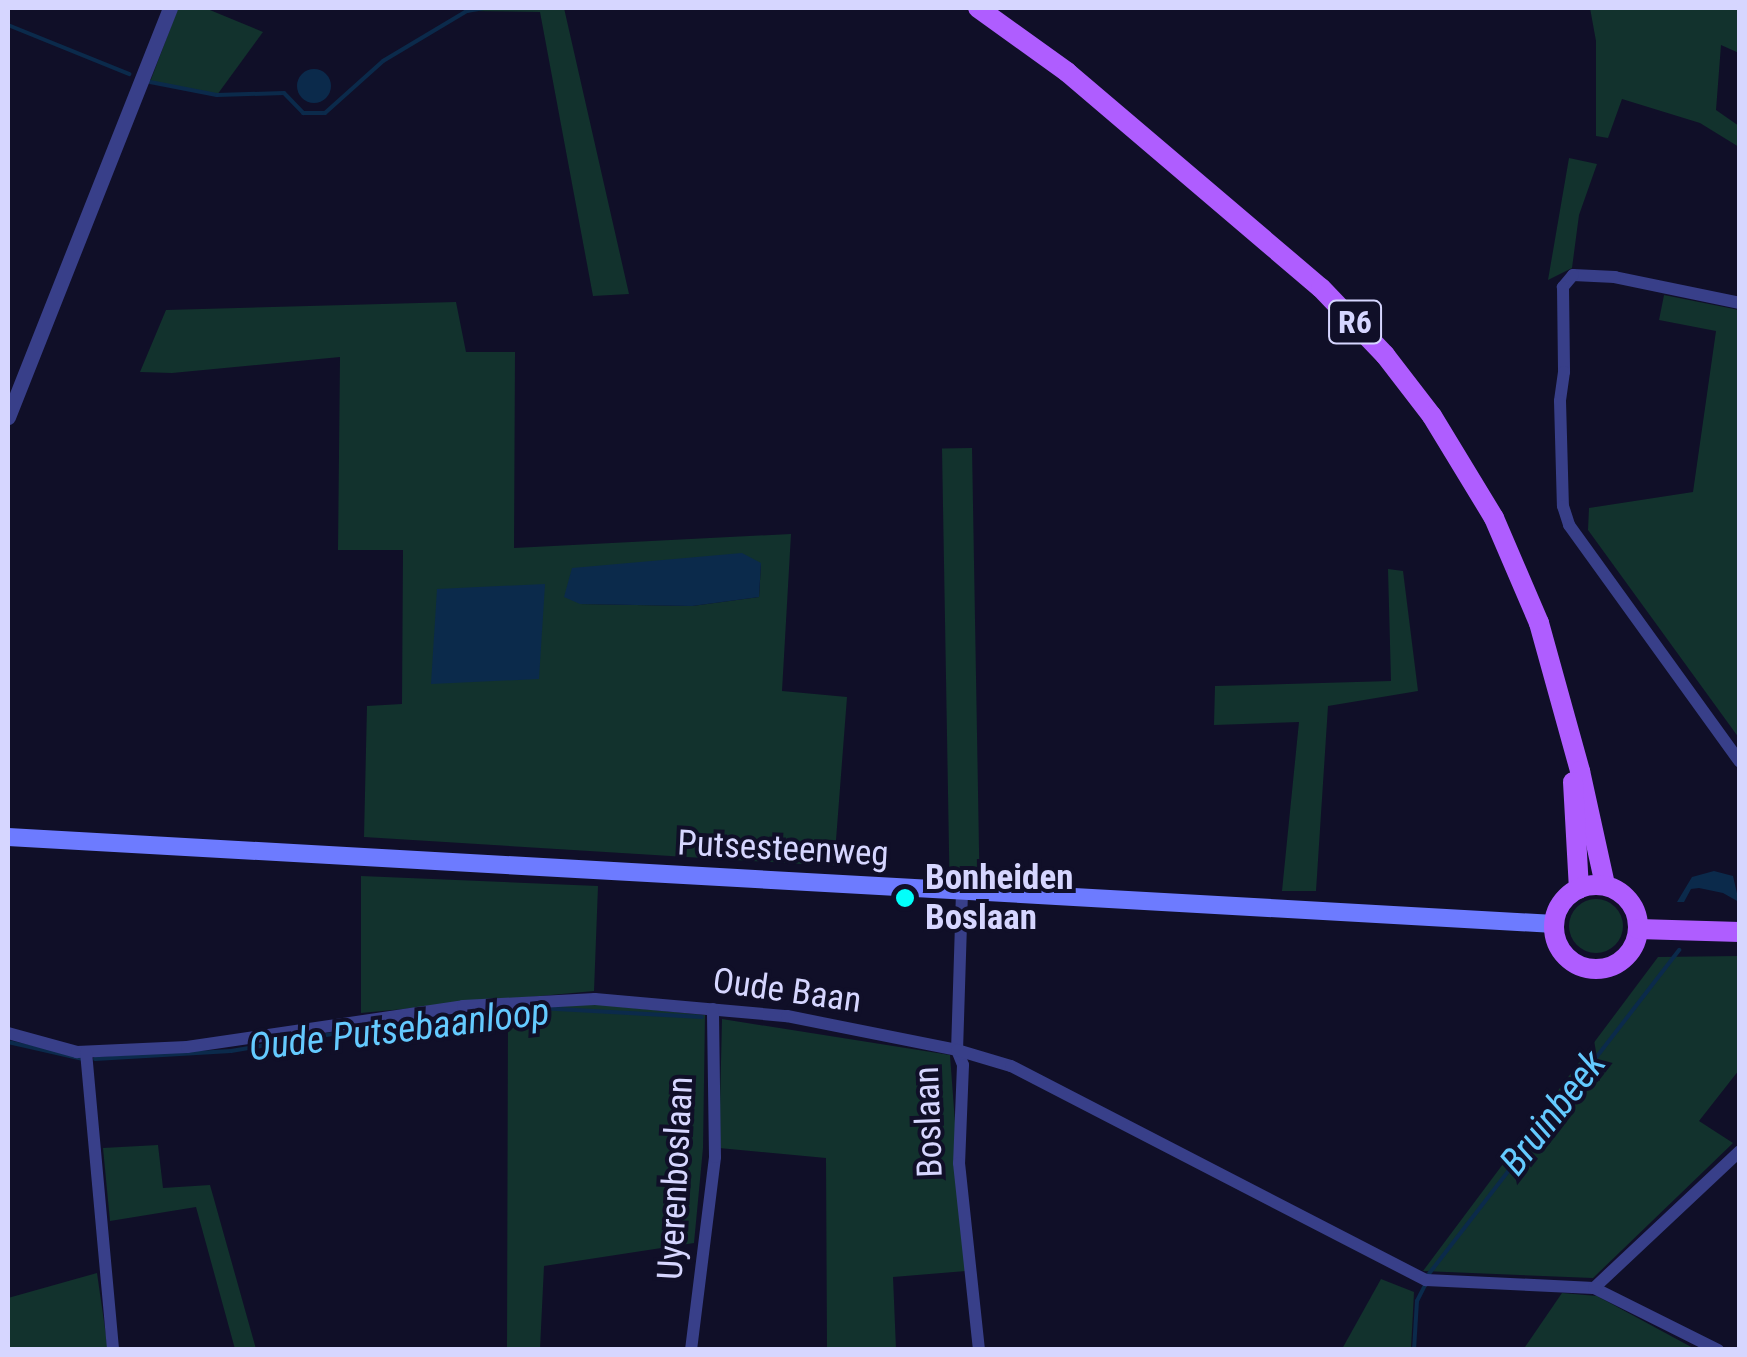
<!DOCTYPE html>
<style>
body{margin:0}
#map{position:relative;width:1747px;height:1357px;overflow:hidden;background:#100f28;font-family:"Roboto Condensed",sans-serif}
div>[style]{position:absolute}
.green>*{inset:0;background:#12322d;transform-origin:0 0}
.round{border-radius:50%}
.water>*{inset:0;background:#0b2a4b}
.stream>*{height:4px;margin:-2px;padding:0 2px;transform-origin:2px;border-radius:2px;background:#0b2a4b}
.minor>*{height:12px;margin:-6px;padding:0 6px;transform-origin:6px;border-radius:6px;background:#383f89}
.tertiary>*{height:15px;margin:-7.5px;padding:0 7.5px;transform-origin:7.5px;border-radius:7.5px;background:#383f89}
.secondary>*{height:18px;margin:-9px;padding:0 9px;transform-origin:9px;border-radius:9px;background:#6d7bff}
.primary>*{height:20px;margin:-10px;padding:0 10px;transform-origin:10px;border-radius:10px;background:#af5dff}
.primary>.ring{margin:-10px;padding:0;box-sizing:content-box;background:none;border:20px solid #af5dff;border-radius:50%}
.dots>*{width:28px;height:28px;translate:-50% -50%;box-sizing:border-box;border:5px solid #100f28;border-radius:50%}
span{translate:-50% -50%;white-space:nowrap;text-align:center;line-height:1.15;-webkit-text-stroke:8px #100f28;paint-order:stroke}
.shield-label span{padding:2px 8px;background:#100f28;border:2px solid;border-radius:8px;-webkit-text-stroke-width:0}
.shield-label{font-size:32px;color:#d6d6ff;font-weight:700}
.street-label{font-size:35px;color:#d6d6ff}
.poi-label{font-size:35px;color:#d6d6ff;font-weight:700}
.left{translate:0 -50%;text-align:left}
.water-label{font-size:38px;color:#64caff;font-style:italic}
.frame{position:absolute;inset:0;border:10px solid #d6d6ff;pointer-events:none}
</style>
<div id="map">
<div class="green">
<i style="clip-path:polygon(178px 8px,205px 8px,263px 32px,217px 95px,150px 82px)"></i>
<i style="clip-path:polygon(469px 8px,564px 8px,629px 294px,593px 296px,540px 12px,467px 11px)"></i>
<i style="clip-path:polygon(1590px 8px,1739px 8px,1739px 53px,1721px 45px,1716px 110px,1739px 126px,1739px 147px,1700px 123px,1622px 99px,1608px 138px,1596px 136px,1596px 41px)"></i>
<i style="clip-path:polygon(1569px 158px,1597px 164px,1579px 215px,1572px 268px,1548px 280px)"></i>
<i style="clip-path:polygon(1664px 295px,1739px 310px,1739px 738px,1588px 530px,1589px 508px,1693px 492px,1716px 331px,1659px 320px)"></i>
<i style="clip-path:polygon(evenodd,456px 302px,466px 352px,515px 352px,514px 548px,791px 534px,782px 691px,847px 697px,834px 866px,364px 837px,367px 706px,402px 704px,403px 550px,338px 550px,340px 357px,172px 373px,140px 372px,166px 310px,456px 302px,761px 564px,759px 597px,692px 606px,580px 604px,761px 564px)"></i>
<i style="left:972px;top:448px;width:423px;height:30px;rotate:89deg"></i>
<i style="clip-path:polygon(1388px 569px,1403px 571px,1418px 691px,1328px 706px,1316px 891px,1282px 891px,1299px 722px,1214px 725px,1215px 686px,1391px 681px)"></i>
<i style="clip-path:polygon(361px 876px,598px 886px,594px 991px,361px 1013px)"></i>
<i class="round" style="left:1569px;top:899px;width:54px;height:54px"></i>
<i style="clip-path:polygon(1739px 956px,1739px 1070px,1699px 1121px,1733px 1143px,1593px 1278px,1423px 1271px,1658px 957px)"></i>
<i style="clip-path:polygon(582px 1003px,705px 1015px,703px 1148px,694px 1243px,544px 1266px,540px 1349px,507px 1350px,508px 1010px)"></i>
<i style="clip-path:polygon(722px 1019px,950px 1055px,966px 1271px,893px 1277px,896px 1349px,827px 1349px,826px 1158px,719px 1148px)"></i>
<i style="clip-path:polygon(158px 1145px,163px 1188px,210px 1185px,256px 1349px,235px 1349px,196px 1207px,110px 1221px,103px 1148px)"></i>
<i style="clip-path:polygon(97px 1273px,108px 1349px,8px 1350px,8px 1298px)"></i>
<i style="clip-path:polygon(1381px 1279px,1414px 1292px,1411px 1349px,1342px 1349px)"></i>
<i style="clip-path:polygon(1562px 1293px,1597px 1296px,1695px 1349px,1523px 1350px)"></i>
</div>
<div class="water">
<i class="round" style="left:297px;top:69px;width:34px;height:34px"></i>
<i style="clip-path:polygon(742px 553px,761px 563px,759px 597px,692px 606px,580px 604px,564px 597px,572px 568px)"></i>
<i style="clip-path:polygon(545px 584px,539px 679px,431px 684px,437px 589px)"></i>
<i style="clip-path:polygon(1714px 871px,1733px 876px,1739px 902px,1723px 893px,1699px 888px,1691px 889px,1684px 902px,1677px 902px,1692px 877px)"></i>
</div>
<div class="stream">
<i style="left:8px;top:25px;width:131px;rotate:22deg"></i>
<i style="left:150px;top:82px;width:68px;rotate:11deg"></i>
<i style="left:217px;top:95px;width:67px;rotate:-1.7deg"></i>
<i style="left:284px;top:93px;width:28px;rotate:46deg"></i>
<i style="left:303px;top:113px;width:22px"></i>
<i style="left:325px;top:113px;width:78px;rotate:-41.9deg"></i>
<i style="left:383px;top:61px;width:98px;rotate:-30.8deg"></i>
<i style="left:467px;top:11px;width:17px;rotate:-10deg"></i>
<i style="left:8px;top:1042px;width:77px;rotate:12.8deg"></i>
<i style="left:95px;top:1059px;width:136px;rotate:-3.4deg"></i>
<i style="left:231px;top:1051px;width:134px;rotate:-9.5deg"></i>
<i style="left:363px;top:1029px;width:177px;rotate:-6.8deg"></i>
<i style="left:539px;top:1008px;width:163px;rotate:3.2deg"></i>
<i style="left:1428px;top:1275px;width:411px;rotate:-52.3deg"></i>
<i style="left:1414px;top:1350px;width:49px;rotate:-86.5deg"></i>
<i style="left:1417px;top:1301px;width:18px;rotate:-63deg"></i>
</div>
<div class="minor">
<i style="left:1740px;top:303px;width:128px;rotate:-168.3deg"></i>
<i style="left:1615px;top:277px;width:42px;rotate:-177.3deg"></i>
<i style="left:1573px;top:275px;width:16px;rotate:130deg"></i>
<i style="left:1563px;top:287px;width:85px;rotate:89.3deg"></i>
<i style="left:1564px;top:372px;width:29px;rotate:98deg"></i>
<i style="left:1560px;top:401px;width:105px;rotate:88.4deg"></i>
<i style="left:1563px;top:506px;width:20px;rotate:72deg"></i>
<i style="left:1569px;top:525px;width:292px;rotate:54.2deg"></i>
<i style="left:962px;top:892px;width:158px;rotate:91.8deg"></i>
<i style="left:957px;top:1050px;width:16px;rotate:68deg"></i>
<i style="left:963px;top:1065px;width:98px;rotate:92.3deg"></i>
<i style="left:959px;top:1163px;width:188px;rotate:83.9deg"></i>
<i style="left:8px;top:1033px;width:72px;rotate:15.4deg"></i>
<i style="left:77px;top:1052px;width:110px;rotate:-2.6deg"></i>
<i style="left:187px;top:1047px;width:279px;rotate:-8.4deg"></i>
<i style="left:463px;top:1006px;width:132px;rotate:-3deg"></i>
<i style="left:595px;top:999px;width:193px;rotate:5.1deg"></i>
<i style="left:787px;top:1016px;width:173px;rotate:11.3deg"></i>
<i style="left:957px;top:1050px;width:56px;rotate:16.5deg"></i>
<i style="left:1011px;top:1066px;width:467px;rotate:27.3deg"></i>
<i style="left:1426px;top:1280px;width:168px;rotate:2.7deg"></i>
<i style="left:1594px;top:1288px;width:139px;rotate:26.6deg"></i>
<i style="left:86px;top:1052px;width:299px;rotate:84.8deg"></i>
<i style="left:1594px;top:1288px;width:200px;rotate:-43.2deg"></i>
<i style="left:691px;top:1350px;width:194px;rotate:-82.9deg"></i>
<i style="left:715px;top:1157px;width:148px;rotate:-90.8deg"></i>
</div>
<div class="tertiary">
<i style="left:8px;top:417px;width:440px;rotate:-68.4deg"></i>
</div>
<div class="secondary">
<i style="left:8px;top:837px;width:1549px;rotate:3.22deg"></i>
</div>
<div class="primary">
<i style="left:978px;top:8px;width:110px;rotate:35.7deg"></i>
<i style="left:1067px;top:72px;width:333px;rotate:40.4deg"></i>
<i style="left:1321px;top:288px;width:93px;rotate:46.3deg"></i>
<i style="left:1385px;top:355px;width:77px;rotate:52.4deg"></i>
<i style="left:1432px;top:416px;width:119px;rotate:58.7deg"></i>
<i style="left:1494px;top:518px;width:114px;rotate:66.8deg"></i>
<i style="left:1539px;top:623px;width:154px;rotate:74.5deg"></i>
<i style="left:1580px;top:771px;width:117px;rotate:77.6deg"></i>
<i style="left:1573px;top:782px;width:107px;rotate:86.8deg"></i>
<i class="ring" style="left:1554px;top:885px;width:64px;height:64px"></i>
<i style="left:1638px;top:929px;width:102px;rotate:1.7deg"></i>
</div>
<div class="dots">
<i style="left:905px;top:898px;background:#02fffa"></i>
</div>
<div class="shield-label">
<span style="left:1355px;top:322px">R6</span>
</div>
<div class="street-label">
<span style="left:783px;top:849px;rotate:3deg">Putsesteenweg</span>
<span style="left:787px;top:991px;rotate:8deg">Oude Baan</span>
<span style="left:929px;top:1122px;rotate:-92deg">Boslaan</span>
<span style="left:676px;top:1178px;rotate:-87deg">Uyerenboslaan</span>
</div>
<div class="poi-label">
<span class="left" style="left:925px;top:898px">Bonheiden<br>Boslaan</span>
</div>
<div class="water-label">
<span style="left:399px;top:1030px;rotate:-7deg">Oude Putsebaanloop</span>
<span style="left:1553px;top:1113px;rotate:-52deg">Bruinbeek</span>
</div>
<div class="frame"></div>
</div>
